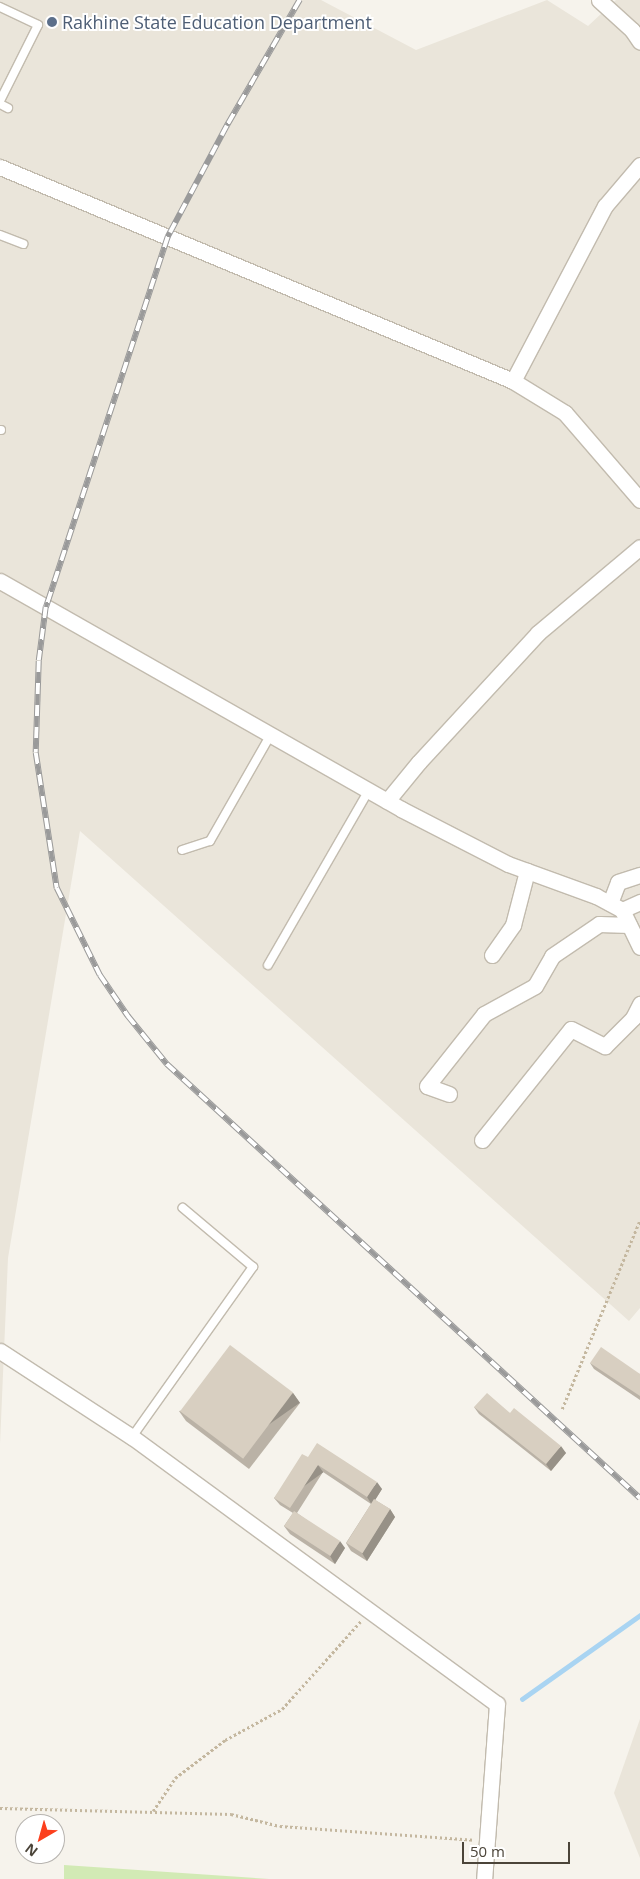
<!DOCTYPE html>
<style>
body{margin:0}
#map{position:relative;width:640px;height:1879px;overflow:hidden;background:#f6f3ec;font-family:"Open Sans",sans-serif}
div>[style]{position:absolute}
.residential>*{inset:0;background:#eae5da}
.green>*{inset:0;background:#d2eab5}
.stream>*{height:4.5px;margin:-2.25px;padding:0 2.25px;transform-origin:2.25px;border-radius:2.25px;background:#a9d4f2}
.path>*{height:2.5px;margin-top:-1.25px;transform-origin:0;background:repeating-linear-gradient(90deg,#c4b79f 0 2.5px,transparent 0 5px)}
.roads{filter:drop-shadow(1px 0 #c2bbae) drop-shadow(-1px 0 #c2bbae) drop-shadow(0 1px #c2bbae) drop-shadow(0 -1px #c2bbae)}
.lane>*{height:8px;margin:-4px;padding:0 4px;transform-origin:4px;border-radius:4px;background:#fff}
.street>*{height:15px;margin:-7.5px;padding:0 7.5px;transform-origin:7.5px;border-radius:7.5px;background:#fff}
.rail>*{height:5.5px;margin-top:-2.75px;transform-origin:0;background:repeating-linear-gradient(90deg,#fff 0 11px,#9a9a9a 0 22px);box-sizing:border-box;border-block:1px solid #9a9a9a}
.wall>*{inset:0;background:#bab2a6}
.shaded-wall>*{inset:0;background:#979187;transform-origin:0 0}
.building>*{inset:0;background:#d8cfc1;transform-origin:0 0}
.dots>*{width:14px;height:14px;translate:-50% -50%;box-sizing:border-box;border:2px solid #fff;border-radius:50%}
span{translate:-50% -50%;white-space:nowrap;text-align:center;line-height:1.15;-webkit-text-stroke:4px #fff;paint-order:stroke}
.service-label{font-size:18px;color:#4e5e75}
.left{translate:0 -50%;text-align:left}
.north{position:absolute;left:15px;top:1814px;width:50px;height:50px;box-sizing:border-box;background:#fff;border:1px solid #b7b4b0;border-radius:50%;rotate:218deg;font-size:14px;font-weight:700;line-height:20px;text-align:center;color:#4b4439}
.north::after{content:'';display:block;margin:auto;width:18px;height:22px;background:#fc3f1d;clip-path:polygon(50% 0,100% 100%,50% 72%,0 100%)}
.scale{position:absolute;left:462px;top:1842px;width:108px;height:22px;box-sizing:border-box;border:2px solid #4b4439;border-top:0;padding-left:6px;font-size:15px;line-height:18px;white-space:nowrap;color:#4b4439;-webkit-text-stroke:4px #fff;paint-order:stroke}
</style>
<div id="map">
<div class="residential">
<i style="clip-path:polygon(0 0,321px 0,416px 50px,547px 0,588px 26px,616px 0,640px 0,640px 1308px,629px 1321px,80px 831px,8px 1258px,0 1444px)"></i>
<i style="clip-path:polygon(640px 1719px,640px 1858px,614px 1793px)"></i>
</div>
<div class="green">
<i style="clip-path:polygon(64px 1865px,269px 1879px,64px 1879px)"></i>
</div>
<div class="stream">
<i style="left:522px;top:1699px;width:145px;rotate:-35.4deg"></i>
</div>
<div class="path">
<i style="left:562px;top:1409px;width:204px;rotate:-67.6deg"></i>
<i style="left:0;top:1808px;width:231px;rotate:1.5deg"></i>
<i style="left:231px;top:1814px;width:50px;rotate:13.8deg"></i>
<i style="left:280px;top:1826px;width:194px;rotate:4.1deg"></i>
<i style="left:153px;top:1811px;width:40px;rotate:-56deg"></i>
<i style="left:175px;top:1778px;width:63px;rotate:-37.2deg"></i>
<i style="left:225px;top:1740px;width:65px;rotate:-28.5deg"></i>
<i style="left:282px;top:1709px;width:118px;rotate:-48.1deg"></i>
</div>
<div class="roads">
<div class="lane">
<i style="left:0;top:7px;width:42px;rotate:25.3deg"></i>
<i style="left:38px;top:25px;width:85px;rotate:116.6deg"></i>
<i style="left:0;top:104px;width:9px;rotate:27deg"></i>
<i style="left:0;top:235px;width:25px;rotate:21deg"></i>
<i style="left:0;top:430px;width:1px"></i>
<i style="left:182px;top:850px;width:29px;rotate:-18deg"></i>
<i style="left:210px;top:841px;width:123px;rotate:-60.3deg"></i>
<i style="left:268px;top:965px;width:202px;rotate:-60deg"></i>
<i style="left:132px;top:1437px;width:209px;rotate:-54.6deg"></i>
<i style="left:253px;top:1267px;width:92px;rotate:-139.9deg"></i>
</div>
<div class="street">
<i style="left:599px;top:0;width:45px;rotate:42.3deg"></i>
<i style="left:632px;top:30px;width:14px;rotate:56deg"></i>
<i style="left:0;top:167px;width:556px;rotate:22.64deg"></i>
<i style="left:513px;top:381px;width:61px;rotate:31.6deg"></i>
<i style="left:565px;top:413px;width:115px;rotate:49.2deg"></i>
<i style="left:513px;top:381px;width:198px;rotate:-62.3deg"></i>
<i style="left:605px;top:206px;width:54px;rotate:-49.5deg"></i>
<i style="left:0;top:581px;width:461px;rotate:29.6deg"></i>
<i style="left:401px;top:809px;width:120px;rotate:27.2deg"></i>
<i style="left:508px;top:864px;width:94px;rotate:20deg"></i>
<i style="left:596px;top:896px;width:30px;rotate:28deg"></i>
<i style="left:622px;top:910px;width:41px;rotate:64.1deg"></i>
<i style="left:387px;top:801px;width:50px;rotate:-50.6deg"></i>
<i style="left:419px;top:762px;width:176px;rotate:-47.3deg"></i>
<i style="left:538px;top:633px;width:133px;rotate:-40.1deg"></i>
<i style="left:610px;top:903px;width:22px;rotate:-69deg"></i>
<i style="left:618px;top:882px;width:23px;rotate:-18deg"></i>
<i style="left:622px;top:910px;width:20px;rotate:-24deg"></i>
<i style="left:492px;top:955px;width:37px;rotate:-55deg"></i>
<i style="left:513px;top:925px;width:56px;rotate:-75.5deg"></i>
<i style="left:449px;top:1094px;width:23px;rotate:-160deg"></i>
<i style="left:427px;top:1086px;width:92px;rotate:-51.6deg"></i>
<i style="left:484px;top:1014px;width:58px;rotate:-28.8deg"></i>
<i style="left:535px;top:986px;width:34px;rotate:-60deg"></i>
<i style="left:552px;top:956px;width:57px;rotate:-34.2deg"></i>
<i style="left:599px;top:924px;width:30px;rotate:2deg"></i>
<i style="left:482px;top:1140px;width:142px;rotate:-51.3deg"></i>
<i style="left:571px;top:1029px;width:38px;rotate:27deg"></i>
<i style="left:605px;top:1046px;width:40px;rotate:-45deg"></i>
<i style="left:633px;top:1018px;width:16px;rotate:-63deg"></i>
<i style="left:0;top:1351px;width:158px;rotate:33.1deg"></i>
<i style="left:132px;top:1437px;width:452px;rotate:36.2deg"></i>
<i style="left:497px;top:1704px;width:175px;rotate:94.2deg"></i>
</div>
</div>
<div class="rail">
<i style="left:300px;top:0;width:146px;rotate:120.1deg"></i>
<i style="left:227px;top:126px;width:126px;rotate:118deg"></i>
<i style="left:168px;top:237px;width:390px;rotate:108.2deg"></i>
<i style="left:46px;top:607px;width:54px;rotate:97.4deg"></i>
<i style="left:39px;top:661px;width:92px;rotate:91.9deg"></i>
<i style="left:36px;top:753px;width:137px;rotate:81.2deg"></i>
<i style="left:57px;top:888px;width:97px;rotate:63.7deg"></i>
<i style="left:100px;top:975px;width:50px;rotate:55.7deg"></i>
<i style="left:128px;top:1016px;width:62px;rotate:50.9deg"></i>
<i style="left:167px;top:1064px;width:642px;rotate:42.54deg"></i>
</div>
<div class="wall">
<i style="clip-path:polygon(590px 1363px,640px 1374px,640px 1400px,594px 1369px)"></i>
<i style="clip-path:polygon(293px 1393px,300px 1403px,249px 1469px,186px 1421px,179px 1411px)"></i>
<i style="clip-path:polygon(474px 1407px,510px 1413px,566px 1453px,551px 1471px,479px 1414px)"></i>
<i style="clip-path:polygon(308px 1457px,382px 1489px,375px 1500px,390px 1509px,395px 1517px,367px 1561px,351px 1551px,346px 1543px,371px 1504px,323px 1472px,297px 1513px,345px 1548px,335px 1564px,290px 1534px,284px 1526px,293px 1513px,280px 1505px,274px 1498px)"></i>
</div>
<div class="shaded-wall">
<i style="left:293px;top:1393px;width:12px;height:83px;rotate:55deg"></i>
<i style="clip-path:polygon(561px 1446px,566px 1453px,551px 1471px,546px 1464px)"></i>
<i style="left:318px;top:1465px;width:9px;height:51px;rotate:54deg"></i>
<i style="clip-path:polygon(377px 1482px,382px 1489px,372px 1505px,367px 1497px)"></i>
<i style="clip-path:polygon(390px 1509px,395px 1517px,367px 1561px,362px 1553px)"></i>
<i style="clip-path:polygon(340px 1541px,345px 1548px,335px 1564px,330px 1556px)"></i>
</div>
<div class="building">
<i style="left:230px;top:1345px;width:79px;height:83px;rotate:37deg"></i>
<i style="clip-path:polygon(601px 1347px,640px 1374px,640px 1396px,590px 1363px)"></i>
<i style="clip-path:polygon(487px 1393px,510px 1413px,514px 1408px,561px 1446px,546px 1464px,474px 1407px)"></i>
<i style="clip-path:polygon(317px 1443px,377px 1482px,367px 1497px,318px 1465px,290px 1508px,274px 1498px,302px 1454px,308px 1457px)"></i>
<i style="left:374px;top:1499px;width:19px;height:52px;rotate:32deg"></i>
<i style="left:294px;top:1511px;width:55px;height:18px;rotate:33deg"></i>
</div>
<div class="dots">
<i style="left:52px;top:22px;background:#5c6f8a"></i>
</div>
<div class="service-label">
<span class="left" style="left:62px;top:22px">Rakhine State Education Department</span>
</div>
<div class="north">N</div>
<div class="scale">50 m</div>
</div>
